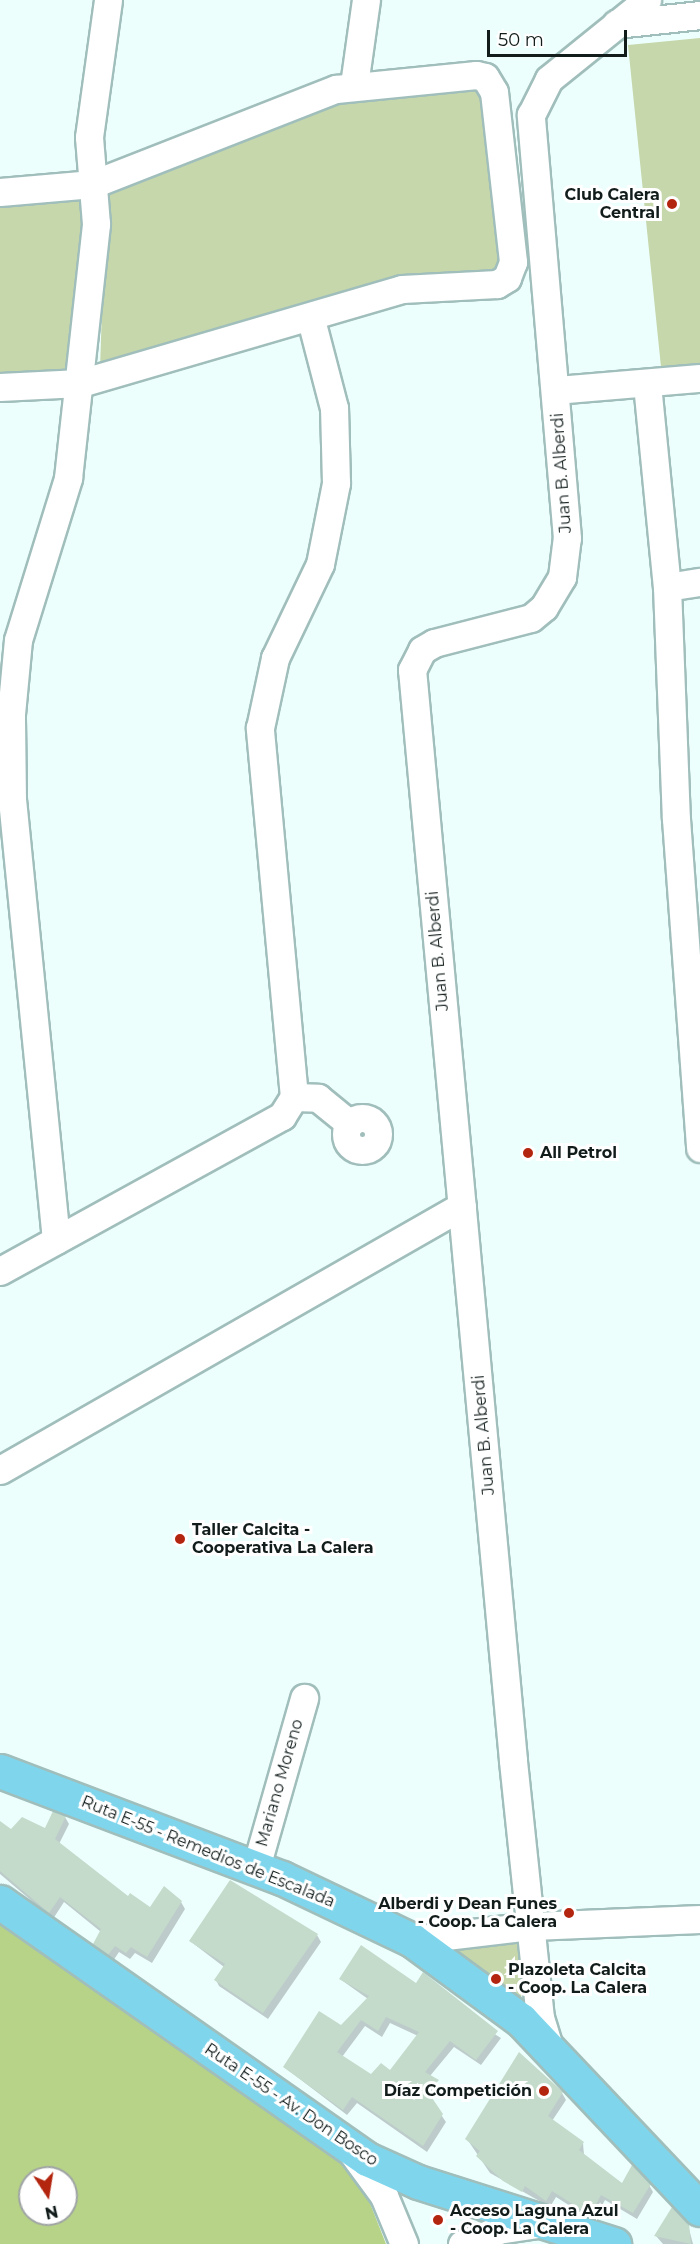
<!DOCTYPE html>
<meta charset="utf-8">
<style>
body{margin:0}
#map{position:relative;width:700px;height:2244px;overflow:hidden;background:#edfffd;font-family:Montserrat,sans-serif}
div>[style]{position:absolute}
.green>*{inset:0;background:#c5d7ab}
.forest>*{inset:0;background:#b6d387}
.shadow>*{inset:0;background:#0003}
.building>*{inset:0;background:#c4dbcc}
.roads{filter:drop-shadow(2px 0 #a0bebb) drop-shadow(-2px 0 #a0bebb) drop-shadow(0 2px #a0bebb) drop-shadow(0 -2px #a0bebb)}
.minor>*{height:27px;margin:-13.5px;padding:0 13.5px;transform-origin:13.5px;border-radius:13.5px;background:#fff}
.minor>.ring{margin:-13.5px;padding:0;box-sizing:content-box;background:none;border:27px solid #fff;border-radius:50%}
.major>*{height:33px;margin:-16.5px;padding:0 16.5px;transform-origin:16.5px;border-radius:16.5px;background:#7fd6ec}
.dots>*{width:16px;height:16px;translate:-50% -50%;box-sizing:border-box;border:3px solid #fff;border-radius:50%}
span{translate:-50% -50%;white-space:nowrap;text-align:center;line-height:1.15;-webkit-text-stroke:6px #fff;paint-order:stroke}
.poi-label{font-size:16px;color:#111c1b;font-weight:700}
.right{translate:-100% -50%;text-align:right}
.left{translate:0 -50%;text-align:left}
.street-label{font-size:16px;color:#111c1b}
.north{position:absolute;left:18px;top:2166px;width:60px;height:60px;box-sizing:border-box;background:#fff;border:2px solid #a0a4a4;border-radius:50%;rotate:168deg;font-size:16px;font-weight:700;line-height:24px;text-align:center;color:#111c1b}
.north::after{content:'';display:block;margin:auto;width:21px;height:27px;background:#b3250f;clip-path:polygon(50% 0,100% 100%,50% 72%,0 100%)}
.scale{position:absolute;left:487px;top:30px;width:140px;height:27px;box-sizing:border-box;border:3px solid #111c1b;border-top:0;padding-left:8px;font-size:18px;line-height:21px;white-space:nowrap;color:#111c1b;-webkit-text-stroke:4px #fff;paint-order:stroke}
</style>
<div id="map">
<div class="green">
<i style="clip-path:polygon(700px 38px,700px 363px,661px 367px,628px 45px)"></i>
<i style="clip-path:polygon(481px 86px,503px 266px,496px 275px,100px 369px,106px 188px,348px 95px)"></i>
<i style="clip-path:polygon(77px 195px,84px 199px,74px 367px,64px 373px,0 375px,0 199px)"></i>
<i style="clip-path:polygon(519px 1935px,525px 1986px,520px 1999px,448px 1948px)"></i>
</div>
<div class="forest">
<i style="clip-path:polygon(evenodd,0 1919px,127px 2013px,342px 2159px,366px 2193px,386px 2244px,0 2244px,0 1919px,30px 2178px,66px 2178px,66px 2214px,30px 2214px,30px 2178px)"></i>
</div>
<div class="shadow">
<i style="clip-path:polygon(65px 1817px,69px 1824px,59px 1844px,128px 1898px,150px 1910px,181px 1902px,185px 1909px,152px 1963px,135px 1953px,130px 1959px,119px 1952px,113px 1961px,94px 1944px,101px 1932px,64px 1902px,53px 1919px,0 1874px,0 1823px,11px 1831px,45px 1830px)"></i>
<i style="clip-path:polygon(317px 1935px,321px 1942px,268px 2019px,219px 1986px,216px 1980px,224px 1967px,190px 1941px)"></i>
<i style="clip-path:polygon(evenodd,340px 1979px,416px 1985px,501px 2038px,481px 2065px,454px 2047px,430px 2076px,441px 2088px,431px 2100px,446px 2122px,427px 2152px,357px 2103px,347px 2115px,284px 2067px,341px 2027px,368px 1999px,340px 1979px,390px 2023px,418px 2036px,391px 2072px,372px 2076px,342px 2057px,365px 2026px,382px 2037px,390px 2023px)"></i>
<i style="clip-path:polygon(562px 2093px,566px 2100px,552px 2121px,583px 2143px,584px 2155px,622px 2185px,649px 2185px,653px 2192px,637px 2219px,605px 2200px,594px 2221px,556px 2197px,550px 2207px,490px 2173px,467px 2139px)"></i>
<i style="clip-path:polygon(688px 2225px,693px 2244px,663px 2244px,656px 2236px)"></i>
</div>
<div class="building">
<i style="clip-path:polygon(53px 1811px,66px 1816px,55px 1839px,128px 1896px,130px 1893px,150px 1907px,164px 1886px,182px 1901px,147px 1957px,131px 1947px,126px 1953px,115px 1946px,108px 1955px,93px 1944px,101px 1929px,60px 1897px,49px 1913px,0 1871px,0 1821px,11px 1829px,22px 1817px,45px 1828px)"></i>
<i style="clip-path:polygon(230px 1880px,318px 1934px,263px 2013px,214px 1980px,225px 1964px,189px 1941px)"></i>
<i style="clip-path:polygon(evenodd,361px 1945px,416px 1983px,423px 1972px,498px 2031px,476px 2060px,450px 2041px,425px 2072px,439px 2080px,428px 2092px,443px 2114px,423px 2146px,352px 2097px,343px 2110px,283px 2067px,319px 2011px,341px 2025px,369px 1996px,339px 1979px,361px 1945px,386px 2017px,419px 2032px,390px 2070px,381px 2063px,371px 2074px,337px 2052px,361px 2020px,378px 2031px,386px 2017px)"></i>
<i style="clip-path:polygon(519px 2052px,563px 2092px,548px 2116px,584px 2142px,579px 2150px,622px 2183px,632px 2165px,651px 2184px,633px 2213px,601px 2195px,590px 2215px,552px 2191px,546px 2201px,525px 2186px,522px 2192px,503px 2181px,476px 2156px,480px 2151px,465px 2139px)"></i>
<i style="clip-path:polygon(672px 2207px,689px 2224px,691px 2244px,654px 2236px)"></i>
</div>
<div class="roads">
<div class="minor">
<i style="left:616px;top:24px;width:84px;rotate:-6.1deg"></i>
<i style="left:354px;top:85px;width:86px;rotate:-82deg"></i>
<i style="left:0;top:192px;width:93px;rotate:-4.9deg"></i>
<i style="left:93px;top:184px;width:261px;rotate:-21.4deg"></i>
<i style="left:336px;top:89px;width:141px;rotate:-5.7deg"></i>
<i style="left:476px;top:75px;width:9px;rotate:13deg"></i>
<i style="left:485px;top:77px;width:17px;rotate:59deg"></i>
<i style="left:494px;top:92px;width:171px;rotate:83.6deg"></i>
<i style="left:513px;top:262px;width:17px;rotate:111deg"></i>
<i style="left:507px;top:278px;width:12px;rotate:149deg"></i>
<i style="left:497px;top:284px;width:95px;rotate:177deg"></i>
<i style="left:402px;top:289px;width:335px;rotate:163.7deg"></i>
<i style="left:80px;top:383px;width:80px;rotate:177.1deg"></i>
<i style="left:647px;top:384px;width:204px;rotate:84.4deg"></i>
<i style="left:667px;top:587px;width:232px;rotate:87.8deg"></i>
<i style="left:676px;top:819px;width:330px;rotate:85.8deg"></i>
<i style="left:556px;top:390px;width:144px;rotate:-4.8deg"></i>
<i style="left:667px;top:587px;width:33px;rotate:-9deg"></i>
<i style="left:294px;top:1097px;width:24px;rotate:2deg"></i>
<i style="left:318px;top:1098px;width:41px;rotate:39.1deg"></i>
<i class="ring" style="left:346px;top:1118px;width:5px;height:5px"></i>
<i style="left:56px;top:1240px;width:441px;rotate:-95.7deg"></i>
<i style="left:12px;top:801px;width:87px;rotate:-90.7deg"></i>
<i style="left:11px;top:714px;width:74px;rotate:-84.6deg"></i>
<i style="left:18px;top:640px;width:170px;rotate:-72.8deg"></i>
<i style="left:68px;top:478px;width:256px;rotate:-83.7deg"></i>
<i style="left:96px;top:224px;width:87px;rotate:-94.6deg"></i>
<i style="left:89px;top:137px;width:138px;rotate:-82.1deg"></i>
<i style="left:0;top:1271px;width:322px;rotate:-28.8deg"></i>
<i style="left:282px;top:1116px;width:22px;rotate:-58deg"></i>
<i style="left:294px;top:1097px;width:371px;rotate:-95.3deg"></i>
<i style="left:260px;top:728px;width:72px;rotate:-77.9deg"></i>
<i style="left:275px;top:658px;width:104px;rotate:-64.4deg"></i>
<i style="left:320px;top:564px;width:83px;rotate:-78.8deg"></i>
<i style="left:336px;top:483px;width:75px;rotate:-91.5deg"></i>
<i style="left:334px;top:408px;width:91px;rotate:-104.6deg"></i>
<i style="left:0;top:1470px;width:532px;rotate:-29.74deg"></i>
<i style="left:256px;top:1867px;width:176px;rotate:-74.1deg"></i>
<i style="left:412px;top:1940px;width:121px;rotate:-6.7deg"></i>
<i style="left:532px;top:1926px;width:168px;rotate:-2.4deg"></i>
<i style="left:549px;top:2047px;width:30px;rotate:-107deg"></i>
<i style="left:540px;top:2018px;width:259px;rotate:-96deg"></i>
<i style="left:513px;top:1760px;width:1095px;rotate:-95.29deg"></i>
<i style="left:412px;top:670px;width:22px;rotate:-63deg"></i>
<i style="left:422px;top:650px;width:14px;rotate:-30deg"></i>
<i style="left:434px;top:643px;width:100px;rotate:-14.5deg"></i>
<i style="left:531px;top:618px;width:17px;rotate:-40deg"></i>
<i style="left:544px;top:607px;width:35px;rotate:-59deg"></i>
<i style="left:562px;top:577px;width:39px;rotate:-83deg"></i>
<i style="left:567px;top:538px;width:425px;rotate:-94.9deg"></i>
<i style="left:531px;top:115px;width:40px;rotate:-63.4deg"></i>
<i style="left:549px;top:79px;width:126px;rotate:-38.9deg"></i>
<i style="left:351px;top:2151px;width:56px;rotate:53.7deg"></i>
<i style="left:384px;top:2196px;width:52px;rotate:67.4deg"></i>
<i style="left:462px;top:2244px;width:39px;rotate:-21deg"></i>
<i style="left:498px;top:2230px;width:47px;rotate:-8.7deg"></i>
</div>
<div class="major">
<i style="left:0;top:1771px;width:302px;rotate:20.8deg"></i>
<i style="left:282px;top:1878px;width:144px;rotate:25.5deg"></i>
<i style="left:412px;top:1940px;width:135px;rotate:36.3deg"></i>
<i style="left:521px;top:2020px;width:260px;rotate:46.6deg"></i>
<i style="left:0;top:1902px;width:448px;rotate:35deg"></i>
<i style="left:367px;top:2159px;width:56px;rotate:24.3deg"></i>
<i style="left:418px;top:2182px;width:206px;rotate:17.6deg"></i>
</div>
</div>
<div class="dots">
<i style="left:672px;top:204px;background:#b3250f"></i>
<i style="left:528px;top:1153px;background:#b3250f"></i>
<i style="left:180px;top:1539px;background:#b3250f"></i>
<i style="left:569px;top:1913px;background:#b3250f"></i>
<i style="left:496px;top:1979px;background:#b3250f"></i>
<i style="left:544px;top:2091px;background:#b3250f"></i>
<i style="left:438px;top:2220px;background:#b3250f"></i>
</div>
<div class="poi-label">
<span class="right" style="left:660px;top:204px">Club Calera<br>Central</span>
<span class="left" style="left:540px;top:1153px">All Petrol</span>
<span class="left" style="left:192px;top:1539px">Taller Calcita -<br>Cooperativa La Calera</span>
<span class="right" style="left:557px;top:1913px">Alberdi y Dean Funes<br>- Coop. La Calera</span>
<span class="left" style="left:508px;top:1979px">Plazoleta Calcita<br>- Coop. La Calera</span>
<span class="right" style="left:532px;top:2091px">Díaz Competición</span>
<span class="left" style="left:450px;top:2220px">Acceso Laguna Azul<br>- Coop. La Calera</span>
</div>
<div class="street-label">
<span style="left:562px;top:473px;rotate:-94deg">Juan B. Alberdi</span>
<span style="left:438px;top:951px;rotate:-95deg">Juan B. Alberdi</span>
<span style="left:484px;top:1435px;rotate:-95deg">Juan B. Alberdi</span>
<span style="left:280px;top:1783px;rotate:-74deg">Mariano Moreno</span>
<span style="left:208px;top:1852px;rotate:22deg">Ruta E-55 - Remedios de Escalada</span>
<span style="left:291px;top:2105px;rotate:34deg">Ruta E-55 - Av. Don Bosco</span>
</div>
<div class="north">N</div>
<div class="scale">50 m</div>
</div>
